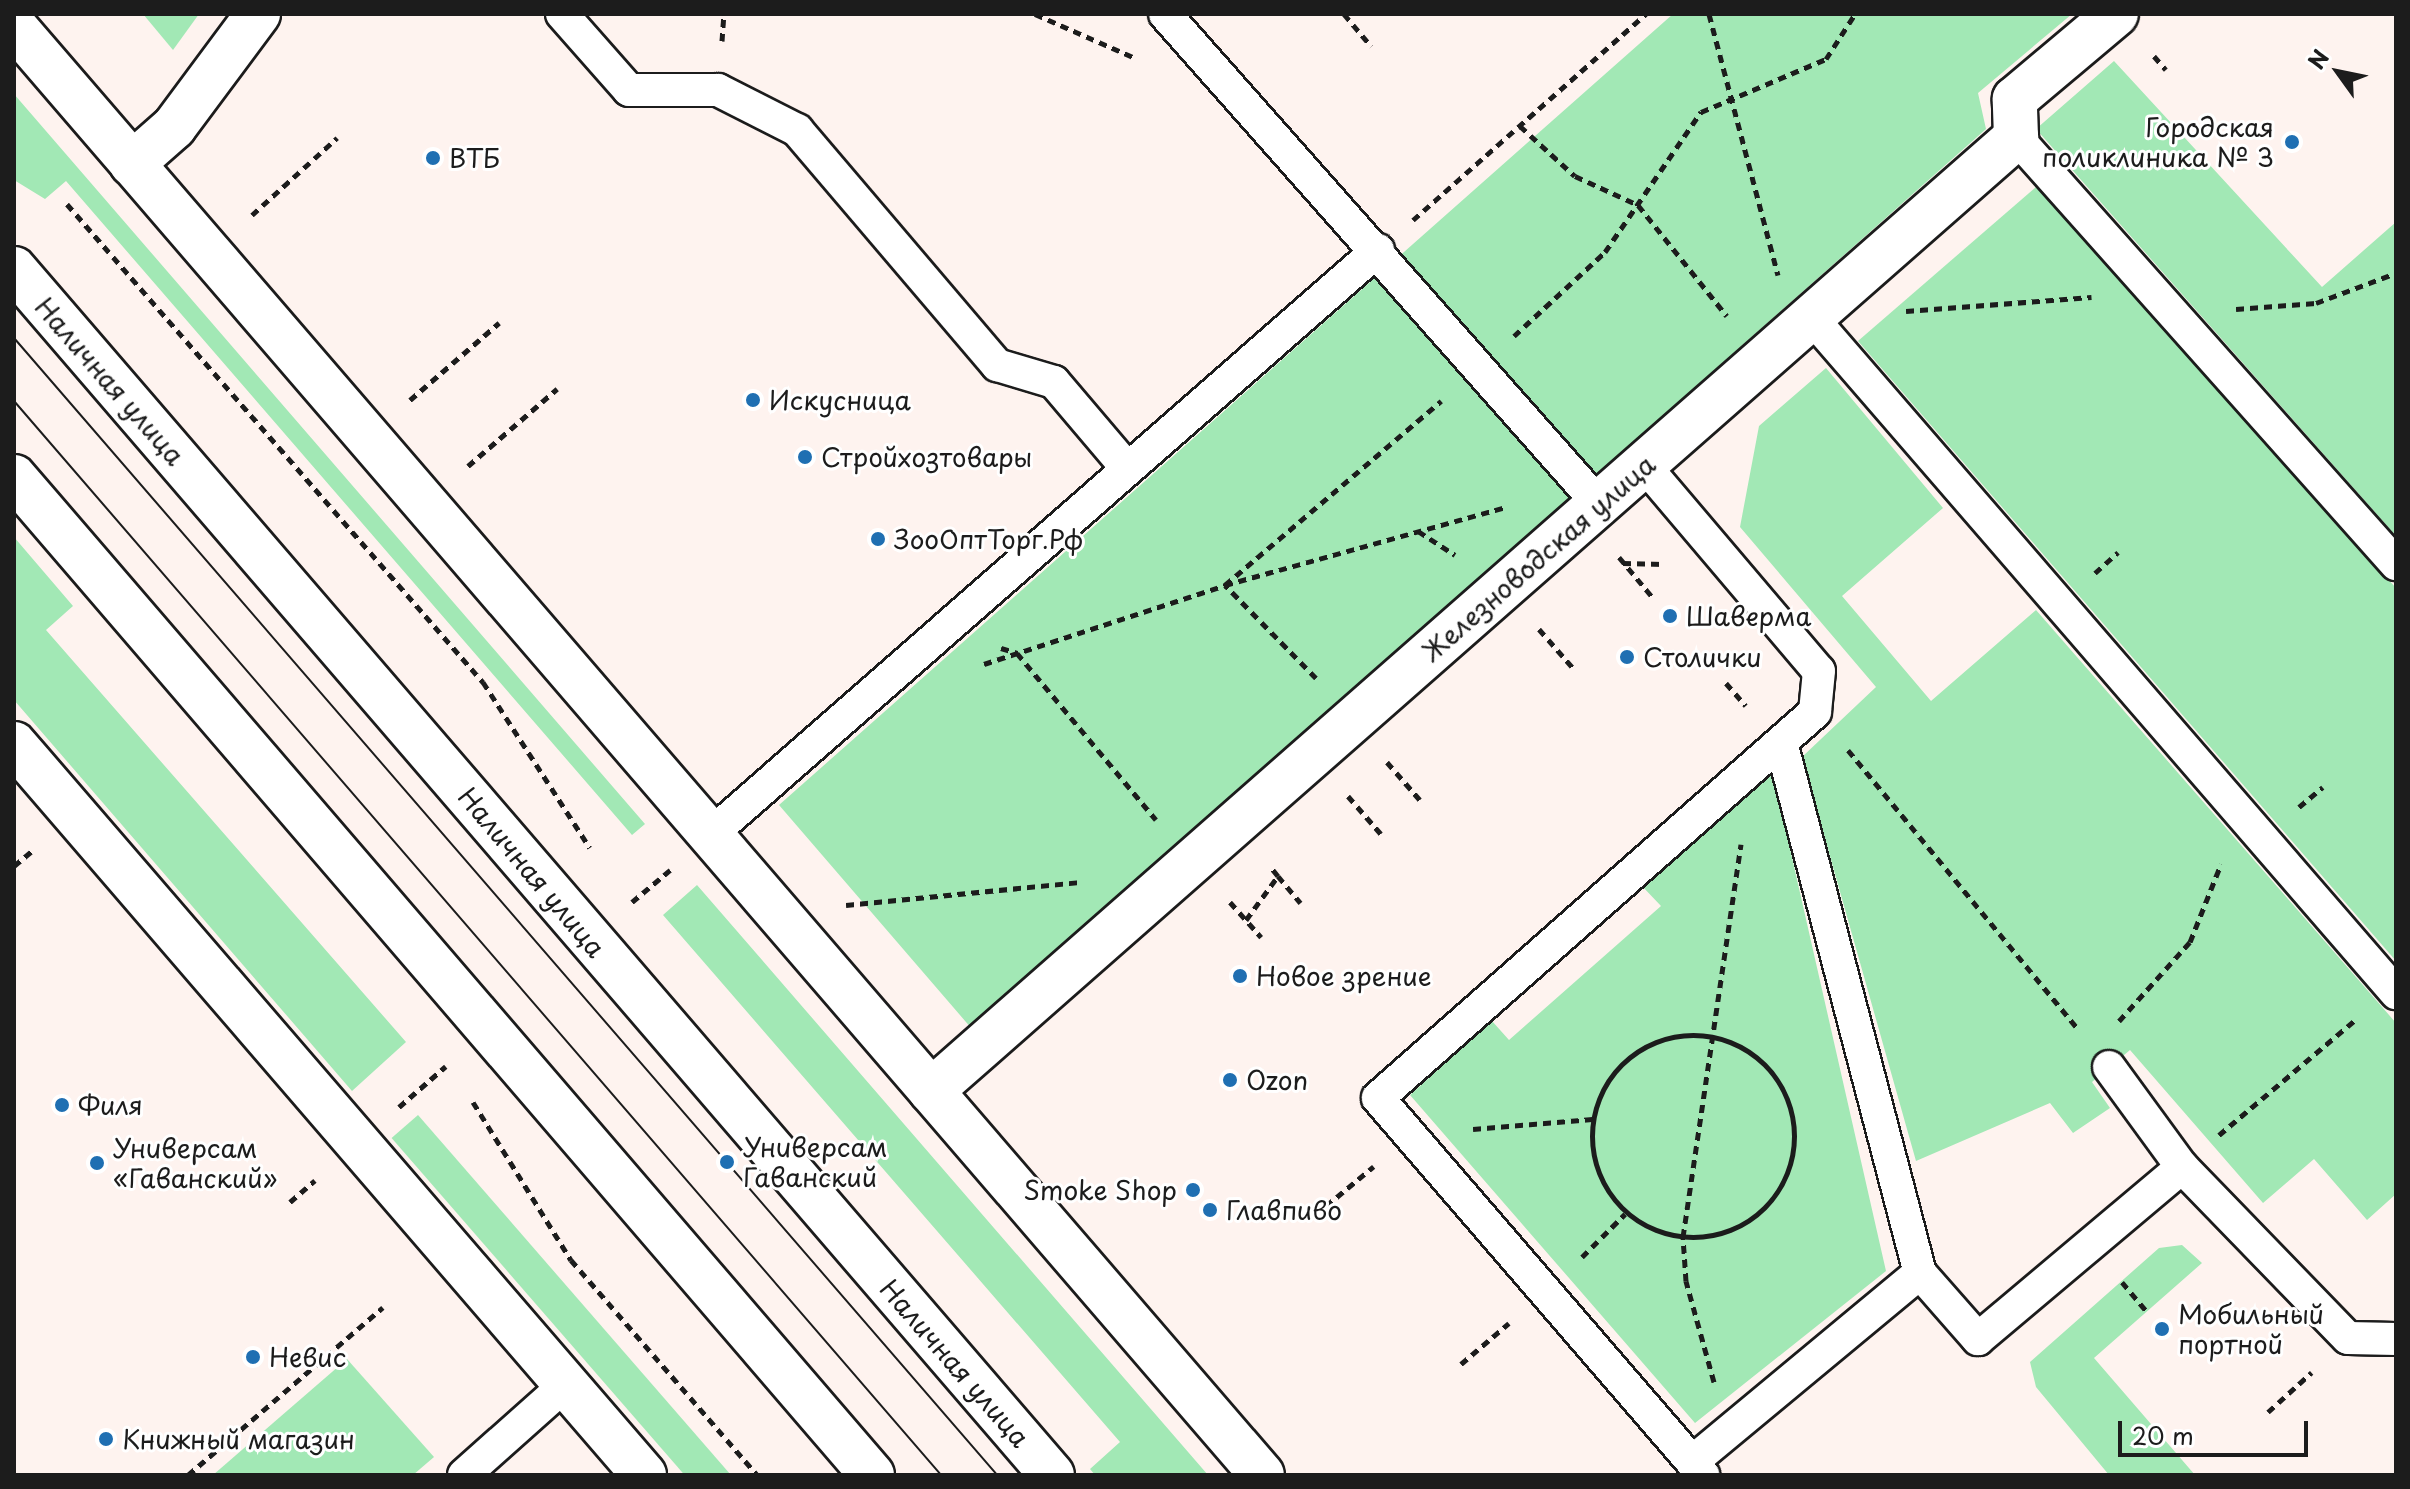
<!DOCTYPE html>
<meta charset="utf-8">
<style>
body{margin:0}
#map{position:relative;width:2410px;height:1489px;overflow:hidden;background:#fef3ef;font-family:"Playpen Sans",sans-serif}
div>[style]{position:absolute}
.green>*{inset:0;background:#a2e8b5;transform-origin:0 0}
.path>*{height:5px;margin-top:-2.5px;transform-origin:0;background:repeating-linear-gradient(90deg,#1c1c1c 0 8px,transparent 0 14px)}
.path>.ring{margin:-2.5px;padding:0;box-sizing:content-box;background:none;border:5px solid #1c1c1c;border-radius:50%}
.roads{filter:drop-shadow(2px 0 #1c1c1c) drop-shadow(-2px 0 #1c1c1c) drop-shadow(0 2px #1c1c1c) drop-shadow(0 -2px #1c1c1c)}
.service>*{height:32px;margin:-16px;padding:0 16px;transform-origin:16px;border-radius:16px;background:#fff}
.minor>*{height:44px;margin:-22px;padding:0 22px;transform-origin:22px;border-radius:22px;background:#fff}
.secondary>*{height:44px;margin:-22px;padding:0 22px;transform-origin:22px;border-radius:22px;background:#fff}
.tram>*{height:2px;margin:-1px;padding:0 1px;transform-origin:1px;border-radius:1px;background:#1c1c1c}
.dots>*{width:22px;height:22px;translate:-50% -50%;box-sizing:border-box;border:4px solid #fff;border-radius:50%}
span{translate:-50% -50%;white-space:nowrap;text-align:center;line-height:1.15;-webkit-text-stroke:6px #fff;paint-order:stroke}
.poi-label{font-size:26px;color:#1c1c1c}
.right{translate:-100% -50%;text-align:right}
.left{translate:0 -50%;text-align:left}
.street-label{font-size:26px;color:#1c1c1c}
.frame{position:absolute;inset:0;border:16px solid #1c1c1c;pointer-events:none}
.north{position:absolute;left:2298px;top:32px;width:80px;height:80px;-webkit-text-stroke:6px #fff;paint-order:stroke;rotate:303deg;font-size:22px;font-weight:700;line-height:32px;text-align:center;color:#1c1c1c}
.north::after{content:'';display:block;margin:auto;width:28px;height:36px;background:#1c1c1c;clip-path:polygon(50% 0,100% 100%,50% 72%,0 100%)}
.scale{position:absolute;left:2118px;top:1421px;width:190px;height:36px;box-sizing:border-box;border:4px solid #1c1c1c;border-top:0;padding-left:10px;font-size:24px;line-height:28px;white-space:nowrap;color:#1c1c1c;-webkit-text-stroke:6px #fff;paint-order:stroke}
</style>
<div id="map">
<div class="green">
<i style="clip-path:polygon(143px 14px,199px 14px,173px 50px)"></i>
<i style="clip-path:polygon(1673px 14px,2072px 14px,1978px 93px,1986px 129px,972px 1029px,779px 805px)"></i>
<i style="clip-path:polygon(2114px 61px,2322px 287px,2396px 222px,2396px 536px,2036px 129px)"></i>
<i style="clip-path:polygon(14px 94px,645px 824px,632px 835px,66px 181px,45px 199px,14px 180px)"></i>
<i style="clip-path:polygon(2036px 187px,2396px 588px,2396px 961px,1858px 341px)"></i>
<i style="clip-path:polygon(1826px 368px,1943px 508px,1842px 596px,1931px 701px,2036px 610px,2396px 1023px,2396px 1194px,2367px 1220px,2314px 1159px,2263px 1203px,2130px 1050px,2092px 1082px,2110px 1108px,2073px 1133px,2050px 1103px,1916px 1161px,1802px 757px,1876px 687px,1740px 527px,1759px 426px)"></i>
<i style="clip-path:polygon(14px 537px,73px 606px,46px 630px,406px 1042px,352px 1091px,14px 700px)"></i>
<i style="clip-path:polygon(1773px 774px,1886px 1271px,1695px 1423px,1410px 1095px,1492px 1021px,1509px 1040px,1661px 906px,1641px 885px)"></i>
<i style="clip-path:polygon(697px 885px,1208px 1475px,1095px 1475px,1090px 1469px,1120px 1442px,663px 915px)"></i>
<i style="left:418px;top:1115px;width:476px;height:35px;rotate:49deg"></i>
<i style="clip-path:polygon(2182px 1245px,2202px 1263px,2094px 1358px,2195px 1475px,2109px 1475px,2036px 1387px,2030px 1362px,2159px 1248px)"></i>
<i style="clip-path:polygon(347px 1359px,434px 1457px,413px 1475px,213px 1475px)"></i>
</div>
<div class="path">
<i style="left:1035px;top:14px;width:107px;rotate:23.7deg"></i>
<i style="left:1344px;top:14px;width:42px;rotate:49.8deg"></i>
<i style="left:1709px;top:14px;width:270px;rotate:75.2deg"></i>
<i style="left:722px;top:41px;width:27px;rotate:-86deg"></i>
<i style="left:2154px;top:56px;width:18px;rotate:49deg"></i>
<i style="left:1520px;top:126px;width:74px;rotate:42.3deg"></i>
<i style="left:1575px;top:176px;width:69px;rotate:24.7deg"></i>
<i style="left:1638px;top:205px;width:142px;rotate:51.3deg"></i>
<i style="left:67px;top:204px;width:634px;rotate:48.97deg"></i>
<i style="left:483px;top:682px;width:197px;rotate:57.2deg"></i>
<i style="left:252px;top:215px;width:115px;rotate:-42.2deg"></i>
<i style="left:1413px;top:220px;width:311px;rotate:-41.5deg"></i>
<i style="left:2236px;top:309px;width:80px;rotate:-4.3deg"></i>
<i style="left:2316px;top:303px;width:85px;rotate:-20.6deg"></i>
<i style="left:1906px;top:311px;width:186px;rotate:-4.3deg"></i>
<i style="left:1514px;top:336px;width:124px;rotate:-42.7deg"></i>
<i style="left:1605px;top:252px;width:170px;rotate:-55.6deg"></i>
<i style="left:1701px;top:112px;width:136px;rotate:-23deg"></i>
<i style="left:1826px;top:59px;width:54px;rotate:-57.2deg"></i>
<i style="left:410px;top:400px;width:118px;rotate:-40.9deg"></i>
<i style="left:468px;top:466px;width:118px;rotate:-40.9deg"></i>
<i style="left:1418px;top:531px;width:44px;rotate:33deg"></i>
<i style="left:1619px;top:557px;width:55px;rotate:50.2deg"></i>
<i style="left:1623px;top:563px;width:41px;rotate:1.4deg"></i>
<i style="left:2095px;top:573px;width:31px;rotate:-42deg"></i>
<i style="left:1539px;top:629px;width:52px;rotate:48.9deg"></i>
<i style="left:1001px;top:648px;width:17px;rotate:17deg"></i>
<i style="left:1017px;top:653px;width:217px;rotate:50.2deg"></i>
<i style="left:984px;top:664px;width:254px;rotate:-18.1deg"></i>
<i style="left:1225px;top:585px;width:293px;rotate:-15.5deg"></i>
<i style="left:1316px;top:678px;width:130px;rotate:-134.4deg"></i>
<i style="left:1225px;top:585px;width:284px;rotate:-40.4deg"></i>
<i style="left:1726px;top:683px;width:30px;rotate:49deg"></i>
<i style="left:1848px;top:750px;width:362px;rotate:50.5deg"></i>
<i style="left:1387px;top:762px;width:50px;rotate:49deg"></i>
<i style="left:1348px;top:796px;width:50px;rotate:49deg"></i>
<i style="left:2299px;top:807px;width:31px;rotate:-40deg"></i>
<i style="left:14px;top:866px;width:23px;rotate:-40deg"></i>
<i style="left:1278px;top:876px;width:35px;rotate:50deg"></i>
<i style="left:632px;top:902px;width:50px;rotate:-40.1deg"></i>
<i style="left:1230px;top:902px;width:47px;rotate:48.5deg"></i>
<i style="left:846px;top:905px;width:237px;rotate:-5.6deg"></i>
<i style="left:1246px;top:920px;width:54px;rotate:-54deg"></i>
<i style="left:1278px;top:876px;width:13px;rotate:-129deg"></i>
<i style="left:2119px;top:1021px;width:106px;rotate:-48.1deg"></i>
<i style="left:2190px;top:942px;width:84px;rotate:-68.3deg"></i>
<i class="ring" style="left:1592px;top:1035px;width:197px;height:197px"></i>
<i style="left:473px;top:1102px;width:186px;rotate:58.2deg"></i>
<i style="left:571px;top:1260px;width:284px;rotate:49.1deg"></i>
<i style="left:399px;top:1107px;width:62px;rotate:-41.1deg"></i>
<i style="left:1473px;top:1129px;width:120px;rotate:-4.8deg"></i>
<i style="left:2219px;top:1135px;width:178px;rotate:-40.2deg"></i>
<i style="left:290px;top:1202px;width:33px;rotate:-41deg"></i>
<i style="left:1326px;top:1206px;width:62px;rotate:-39.8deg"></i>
<i style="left:1582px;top:1257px;width:61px;rotate:-45deg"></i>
<i style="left:2122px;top:1282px;width:39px;rotate:50deg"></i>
<i style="left:1461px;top:1364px;width:63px;rotate:-40.5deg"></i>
<i style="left:1714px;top:1382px;width:105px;rotate:-105.5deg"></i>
<i style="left:1686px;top:1281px;width:44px;rotate:-93.9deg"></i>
<i style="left:1683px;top:1237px;width:397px;rotate:-81.6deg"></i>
<i style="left:2268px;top:1412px;width:59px;rotate:-42.3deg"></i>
<i style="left:188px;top:1475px;width:257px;rotate:-40.7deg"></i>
</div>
<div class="roads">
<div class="service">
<i style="left:562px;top:14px;width:101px;rotate:48.6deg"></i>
<i style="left:629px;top:90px;width:89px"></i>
<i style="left:718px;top:90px;width:89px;rotate:26.9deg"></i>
<i style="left:797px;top:130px;width:309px;rotate:49.6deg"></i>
<i style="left:997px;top:365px;width:59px;rotate:16.6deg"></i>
<i style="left:1054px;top:382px;width:111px;rotate:49.7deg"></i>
<i style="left:1165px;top:14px;width:653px;rotate:48.48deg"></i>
<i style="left:2016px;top:137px;width:572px;rotate:48.33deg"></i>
<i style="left:1812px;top:318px;width:893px;rotate:49.13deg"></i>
<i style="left:1644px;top:465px;width:270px;rotate:49.7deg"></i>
<i style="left:1819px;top:671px;width:41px;rotate:95.6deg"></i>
<i style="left:1815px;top:712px;width:583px;rotate:138.55deg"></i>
<i style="left:1378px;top:1098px;width:498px;rotate:49.2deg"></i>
<i style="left:1782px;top:746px;width:545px;rotate:75.33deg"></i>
<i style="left:710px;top:835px;width:888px;rotate:-41.21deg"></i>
<i style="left:2109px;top:1067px;width:124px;rotate:53.9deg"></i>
<i style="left:2182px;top:1167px;width:238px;rotate:45.9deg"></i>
<i style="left:2348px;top:1338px;width:48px;rotate:1.2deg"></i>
<i style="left:1692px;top:1462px;width:296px;rotate:-39.7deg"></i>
<i style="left:1920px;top:1273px;width:88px;rotate:48.7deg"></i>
<i style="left:1978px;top:1339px;width:267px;rotate:-40.1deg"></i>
<i style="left:464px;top:1475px;width:137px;rotate:-41.7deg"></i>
</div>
<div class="minor">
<i style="left:14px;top:26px;width:1912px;rotate:49.26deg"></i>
<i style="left:132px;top:164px;width:56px;rotate:-41.4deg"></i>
<i style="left:174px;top:127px;width:141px;rotate:-53.4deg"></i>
<i style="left:14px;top:744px;width:965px;rotate:49.24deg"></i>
<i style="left:931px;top:1091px;width:1445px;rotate:-41.32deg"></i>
<i style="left:2016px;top:137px;width:38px;rotate:-92deg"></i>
<i style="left:2015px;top:99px;width:132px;rotate:-40.1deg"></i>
</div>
<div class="secondary">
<i style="left:14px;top:269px;width:1591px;rotate:49.28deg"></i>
<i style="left:14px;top:477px;width:1316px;rotate:49.31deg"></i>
</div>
</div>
<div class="tram">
<i style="left:14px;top:338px;width:1503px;rotate:49.15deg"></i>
<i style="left:14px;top:401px;width:1419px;rotate:49.2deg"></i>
</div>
<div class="dots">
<i style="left:2292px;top:142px;background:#1f6fb2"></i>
<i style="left:433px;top:158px;background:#1f6fb2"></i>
<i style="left:753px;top:400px;background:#1f6fb2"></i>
<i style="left:805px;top:457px;background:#1f6fb2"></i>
<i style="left:878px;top:539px;background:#1f6fb2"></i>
<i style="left:1670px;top:616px;background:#1f6fb2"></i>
<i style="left:1627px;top:657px;background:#1f6fb2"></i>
<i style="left:1240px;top:976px;background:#1f6fb2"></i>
<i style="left:1230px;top:1080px;background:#1f6fb2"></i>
<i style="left:62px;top:1105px;background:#1f6fb2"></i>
<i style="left:727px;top:1162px;background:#1f6fb2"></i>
<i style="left:97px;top:1163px;background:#1f6fb2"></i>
<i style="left:1193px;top:1190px;background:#1f6fb2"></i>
<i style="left:1210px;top:1210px;background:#1f6fb2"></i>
<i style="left:2162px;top:1329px;background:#1f6fb2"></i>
<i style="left:253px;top:1357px;background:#1f6fb2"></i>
<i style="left:106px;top:1439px;background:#1f6fb2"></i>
</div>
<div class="poi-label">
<span class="right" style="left:2274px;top:142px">Городская<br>поликлиника № 3</span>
<span class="left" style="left:449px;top:158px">ВТБ</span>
<span class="left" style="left:769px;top:400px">Искусница</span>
<span class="left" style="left:821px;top:457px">Стройхозтовары</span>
<span class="left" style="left:894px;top:539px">ЗооОптТорг.Рф</span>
<span class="left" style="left:1686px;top:616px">Шаверма</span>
<span class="left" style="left:1643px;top:657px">Столички</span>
<span class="left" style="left:1256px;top:976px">Новое зрение</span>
<span class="left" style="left:1246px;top:1080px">Ozon</span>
<span class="left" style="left:78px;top:1105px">Филя</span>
<span class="left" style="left:743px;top:1162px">Универсам<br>Гаванский</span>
<span class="left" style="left:113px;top:1163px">Универсам<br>«Гаванский»</span>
<span class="right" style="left:1177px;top:1190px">Smoke Shop</span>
<span class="left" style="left:1226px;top:1210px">Главпиво</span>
<span class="left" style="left:2178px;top:1329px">Мобильный<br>портной</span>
<span class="left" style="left:269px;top:1357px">Невис</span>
<span class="left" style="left:122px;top:1439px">Книжный магазин</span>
</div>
<div class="street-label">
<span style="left:110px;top:381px;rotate:49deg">Наличная улица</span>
<span style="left:1538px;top:558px;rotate:-41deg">Железноводская улица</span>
<span style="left:532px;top:872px;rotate:50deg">Наличная улица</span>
<span style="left:955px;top:1363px;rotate:49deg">Наличная улица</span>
</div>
<div class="frame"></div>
<div class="north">N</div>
<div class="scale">20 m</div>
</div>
